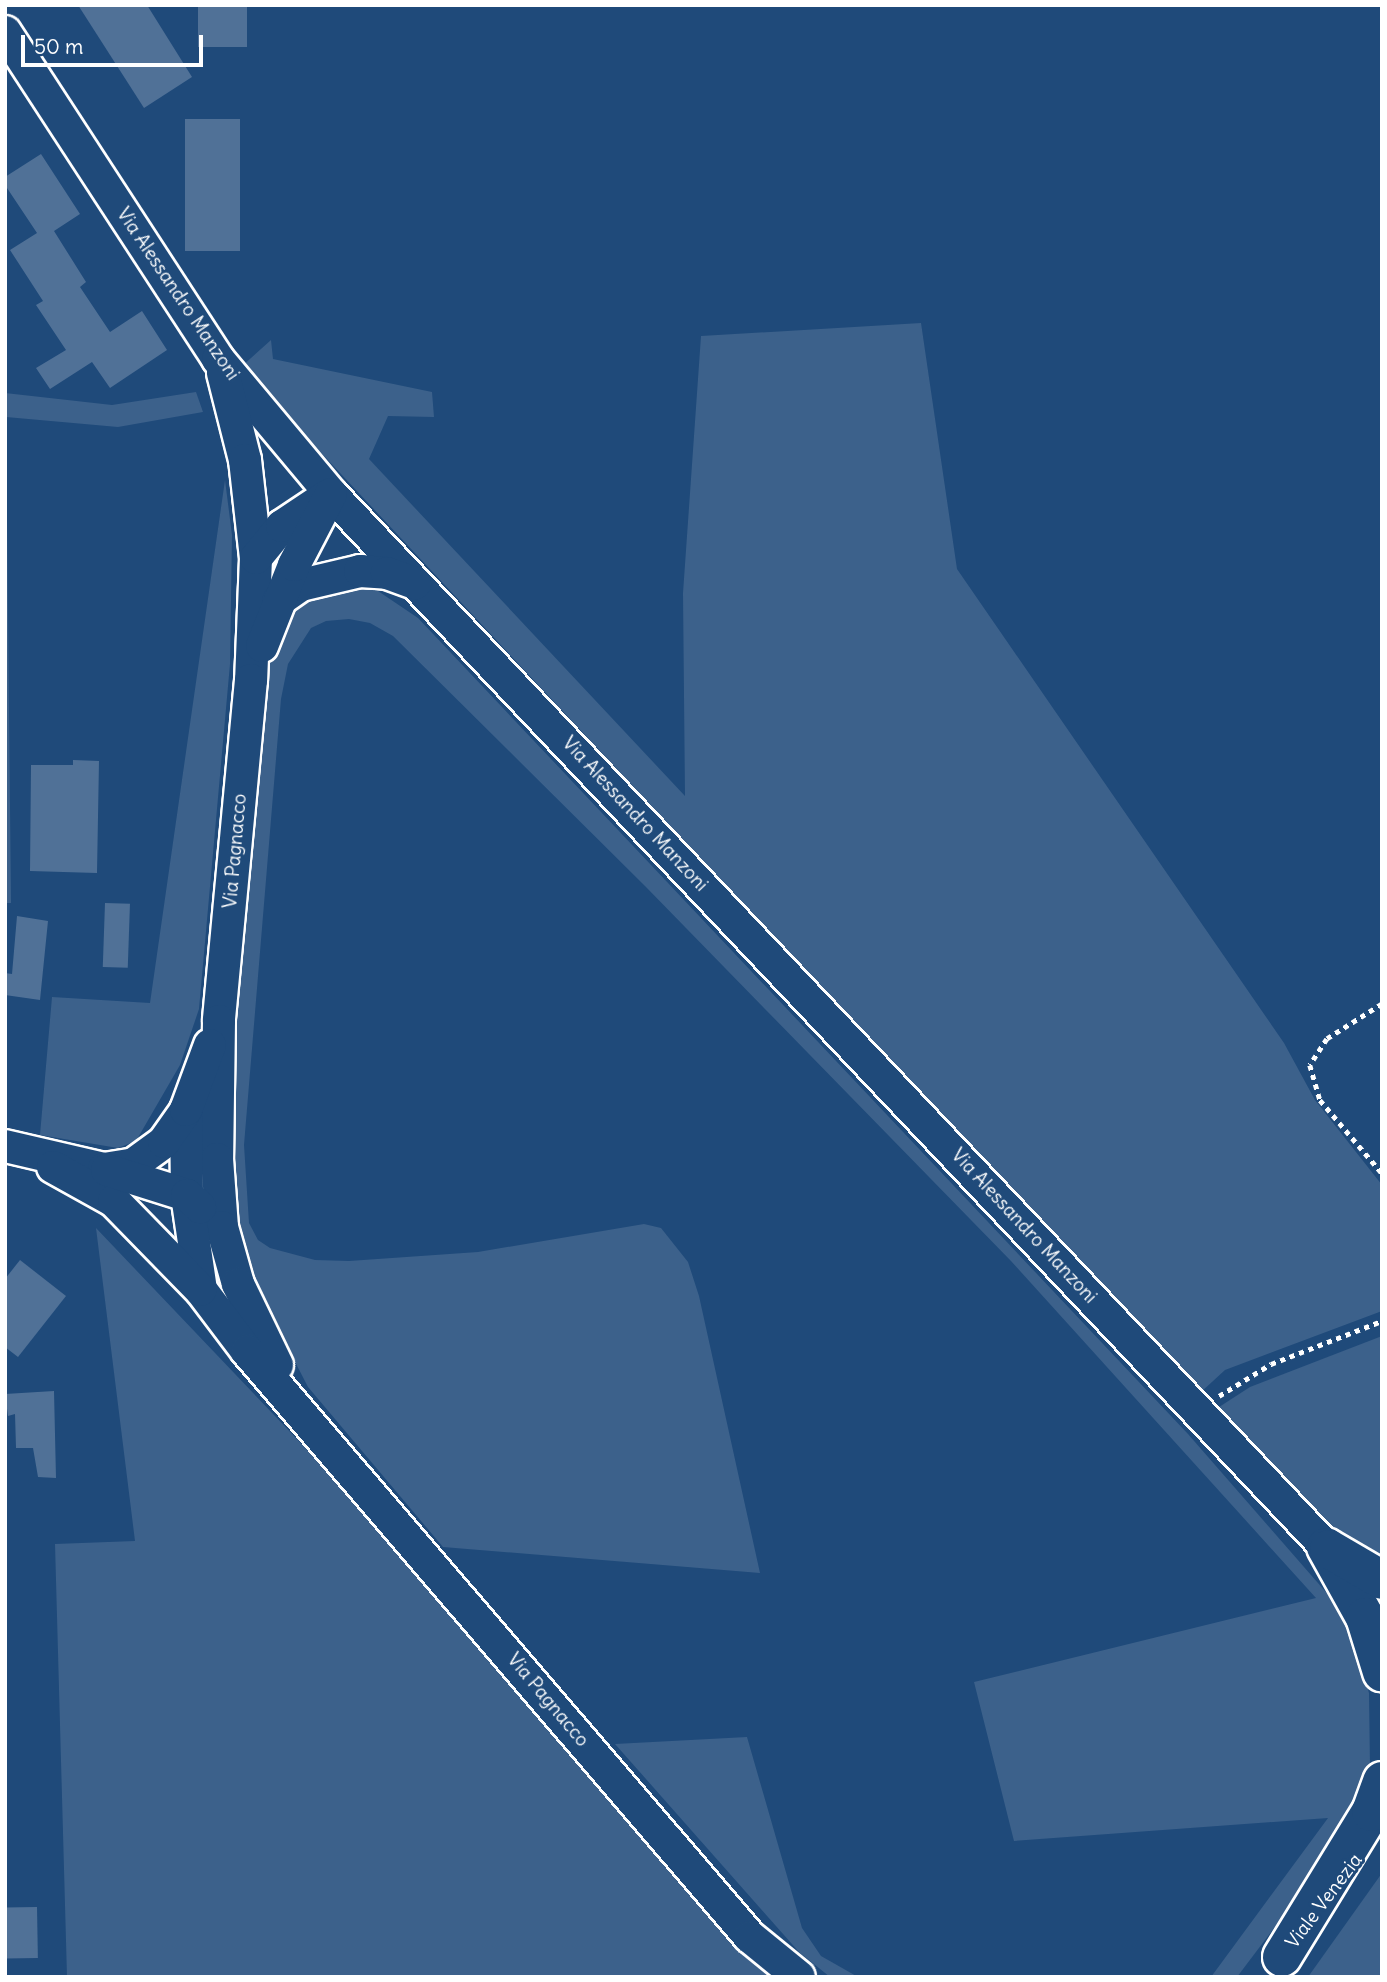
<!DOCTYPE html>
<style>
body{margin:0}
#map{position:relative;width:1387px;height:1982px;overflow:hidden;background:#1f4a7a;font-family:Delius,sans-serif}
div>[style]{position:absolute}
.green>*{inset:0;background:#3c618b}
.building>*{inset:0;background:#507197;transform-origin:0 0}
.path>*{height:4.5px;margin-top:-2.25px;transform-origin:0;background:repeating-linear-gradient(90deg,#fff 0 5px,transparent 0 10px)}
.roads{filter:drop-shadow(2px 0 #fff) drop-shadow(-2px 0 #fff) drop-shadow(0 2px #fff) drop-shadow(0 -2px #fff)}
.minor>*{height:32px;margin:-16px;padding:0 16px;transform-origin:16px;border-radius:16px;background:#1f4a7a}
.highway>*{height:38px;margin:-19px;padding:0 19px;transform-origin:19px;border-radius:19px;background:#1f4a7a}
span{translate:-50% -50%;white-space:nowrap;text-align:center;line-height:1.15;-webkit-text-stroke:6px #1f4a7a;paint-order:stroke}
.street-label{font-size:19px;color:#fff}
.frame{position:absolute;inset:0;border:7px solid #fff;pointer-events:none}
.scale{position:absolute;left:21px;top:35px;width:182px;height:32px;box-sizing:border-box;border:4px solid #fff;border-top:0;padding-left:9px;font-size:21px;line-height:24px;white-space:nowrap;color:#fff;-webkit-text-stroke:5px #1f4a7a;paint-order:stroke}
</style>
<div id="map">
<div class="green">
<i style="clip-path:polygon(921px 323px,957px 569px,1284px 1043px,1315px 1100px,1382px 1185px,1382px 1311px,1225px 1370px,1200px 1393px,241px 367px,271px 340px,273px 359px,432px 392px,434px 417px,388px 416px,369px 459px,685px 796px,683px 593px,701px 336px)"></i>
<i style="clip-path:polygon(196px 392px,203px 412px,118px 427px,6px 417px,11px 903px,5px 903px,5px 393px,112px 405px)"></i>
<i style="clip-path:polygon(225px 480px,232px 535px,230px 664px,199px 1009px,180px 1065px,136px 1141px,118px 1148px,40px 1135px,52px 997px,150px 1003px)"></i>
<i style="clip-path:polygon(361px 587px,378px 591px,418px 618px,1188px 1434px,1338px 1606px,1352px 1634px,1369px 1693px,1370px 1767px,1362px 1797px,1317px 1871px,1237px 1977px,1211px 1977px,1328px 1818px,1014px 1841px,974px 1682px,1316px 1598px,1011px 1261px,645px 886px,393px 636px,370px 623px,349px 619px,326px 621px,311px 628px,288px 664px,281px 699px,244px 1145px,249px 1223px,258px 1240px,270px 1248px,315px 1260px,349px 1261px,478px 1252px,644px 1224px,661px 1228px,688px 1262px,699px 1296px,760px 1573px,443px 1547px,308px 1387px,248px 1271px,236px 1234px,226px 1113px,269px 654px,278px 629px,294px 611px,315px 598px)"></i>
<i style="clip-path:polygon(96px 1228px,334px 1478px,698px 1891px,788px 1977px,67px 1977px,55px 1544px,135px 1541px)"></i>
<i style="clip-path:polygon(1382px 1336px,1382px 1560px,1332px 1536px,1216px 1409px,1250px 1387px)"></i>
<i style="clip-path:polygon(747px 1737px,802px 1928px,821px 1956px,858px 1977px,830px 1977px,799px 1952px,615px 1744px)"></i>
<i style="clip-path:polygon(1382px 1873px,1382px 1977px,1308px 1977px)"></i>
</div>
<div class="building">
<i style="clip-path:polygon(78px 5px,147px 5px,192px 77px,144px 108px)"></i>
<i style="left:198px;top:5px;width:49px;height:42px"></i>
<i style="left:185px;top:119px;width:55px;height:132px"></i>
<i style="clip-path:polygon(41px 154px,80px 214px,54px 231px,86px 282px,80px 287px,110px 332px,142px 311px,167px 350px,110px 388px,92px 362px,50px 389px,36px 368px,66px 350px,36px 305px,43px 301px,10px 250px,37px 233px,5px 185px,5px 177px)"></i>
<i style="clip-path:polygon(73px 760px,99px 761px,97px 873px,30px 871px,31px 765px,73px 765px)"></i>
<i style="left:105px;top:903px;width:25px;height:64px;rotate:2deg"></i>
<i style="clip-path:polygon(17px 916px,48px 921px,40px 1000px,5px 995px,5px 973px,12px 974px)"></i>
<i style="clip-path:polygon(20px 1260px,66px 1296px,18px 1357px,5px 1347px,5px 1279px)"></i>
<i style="clip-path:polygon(54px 1391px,56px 1478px,38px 1477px,33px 1448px,16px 1448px,15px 1414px,8px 1416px,5px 1394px)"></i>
<i style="left:37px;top:1907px;width:51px;height:32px;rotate:89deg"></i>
</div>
<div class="path">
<i style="left:1382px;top:1004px;width:65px;rotate:147.5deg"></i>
<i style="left:1327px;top:1039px;width:31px;rotate:123deg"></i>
<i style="left:1310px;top:1065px;width:36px;rotate:74deg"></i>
<i style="left:1320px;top:1100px;width:96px;rotate:49.7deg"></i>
<i style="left:1219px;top:1396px;width:61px;rotate:-31.6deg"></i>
<i style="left:1271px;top:1364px;width:119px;rotate:-21.2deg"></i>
</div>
<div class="roads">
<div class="minor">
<i style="left:5px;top:32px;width:390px;rotate:56.9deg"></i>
<i style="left:218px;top:359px;width:176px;rotate:50.1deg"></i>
<i style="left:331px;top:494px;width:1449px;rotate:46.62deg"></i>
<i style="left:223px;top:373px;width:90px;rotate:75.8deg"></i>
<i style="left:245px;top:460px;width:99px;rotate:83.6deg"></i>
<i style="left:256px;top:558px;width:122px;rotate:92.3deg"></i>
<i style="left:251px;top:680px;width:342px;rotate:95.4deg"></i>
<i style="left:219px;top:1021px;width:138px;rotate:90.8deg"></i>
<i style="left:217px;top:1159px;width:68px;rotate:85.8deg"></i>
<i style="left:222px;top:1227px;width:59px;rotate:74.3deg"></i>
<i style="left:238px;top:1284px;width:90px;rotate:64.3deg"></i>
<i style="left:256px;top:558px;width:41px;rotate:-50.9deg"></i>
<i style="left:282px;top:526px;width:54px;rotate:-33.7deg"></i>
<i style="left:278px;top:601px;width:28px;rotate:-35deg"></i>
<i style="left:301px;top:585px;width:61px;rotate:-13.3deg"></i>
<i style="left:360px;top:571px;width:27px;rotate:4deg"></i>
<i style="left:387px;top:573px;width:30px;rotate:20deg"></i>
<i style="left:262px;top:646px;width:87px;rotate:-68.4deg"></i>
<i style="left:294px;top:565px;width:80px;rotate:-62.5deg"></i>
<i style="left:186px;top:1110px;width:85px;rotate:89.3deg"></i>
<i style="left:187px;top:1195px;width:96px;rotate:81.6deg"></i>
<i style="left:201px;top:1290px;width:76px;rotate:53deg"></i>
<i style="left:247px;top:1351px;width:772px;rotate:49.36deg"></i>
<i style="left:750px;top:1937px;width:63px;rotate:39.2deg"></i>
<i style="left:5px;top:1146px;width:102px;rotate:13.1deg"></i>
<i style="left:104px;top:1169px;width:30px;rotate:-9deg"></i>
<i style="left:134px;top:1164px;width:37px;rotate:-36deg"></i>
<i style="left:164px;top:1142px;width:39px;rotate:-55deg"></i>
<i style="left:186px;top:1110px;width:69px;rotate:-69.7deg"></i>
<i style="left:53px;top:1167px;width:70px;rotate:29.1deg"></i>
<i style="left:114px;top:1201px;width:124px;rotate:45.7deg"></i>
<i style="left:107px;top:1170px;width:84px;rotate:17.4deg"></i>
<i style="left:187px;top:1195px;width:18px;rotate:43deg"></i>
</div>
<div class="highway">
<i style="left:1326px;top:1547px;width:80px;rotate:60.9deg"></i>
<i style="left:1365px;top:1617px;width:58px;rotate:72.8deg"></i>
<i style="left:1329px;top:1549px;width:61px;rotate:30.3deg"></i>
<i style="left:1282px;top:1957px;width:170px;rotate:-58.5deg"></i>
<i style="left:1371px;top:1812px;width:33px;rotate:-70deg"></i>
</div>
</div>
<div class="street-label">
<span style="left:178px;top:294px;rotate:56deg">Via Alessandro Manzoni</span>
<span style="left:635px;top:814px;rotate:47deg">Via Alessandro Manzoni</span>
<span style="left:235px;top:851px;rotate:-85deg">Via Pagnacco</span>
<span style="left:1024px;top:1226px;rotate:47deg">Via Alessandro Manzoni</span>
<span style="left:548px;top:1700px;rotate:50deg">Via Pagnacco</span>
<span style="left:1324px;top:1901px;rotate:-53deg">Viale Venezia</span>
</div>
<div class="frame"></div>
<div class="scale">50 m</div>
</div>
